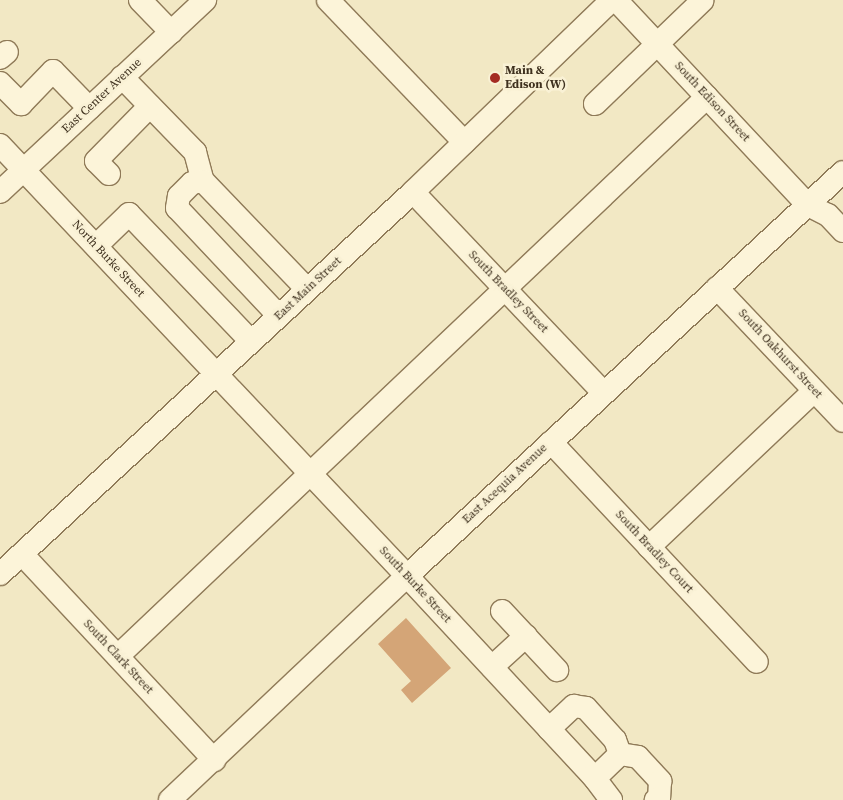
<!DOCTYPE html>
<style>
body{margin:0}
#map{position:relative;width:843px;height:800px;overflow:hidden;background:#f2e8c4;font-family:"Source Serif 4",serif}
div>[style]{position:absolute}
.building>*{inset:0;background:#d4a577}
.roads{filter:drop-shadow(1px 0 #8f7a58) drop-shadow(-1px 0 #8f7a58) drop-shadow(0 1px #8f7a58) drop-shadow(0 -1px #8f7a58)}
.minor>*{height:22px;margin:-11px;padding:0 11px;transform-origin:11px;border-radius:11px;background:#fcf4d9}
.dots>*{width:14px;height:14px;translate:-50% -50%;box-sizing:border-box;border:2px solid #f9f1d5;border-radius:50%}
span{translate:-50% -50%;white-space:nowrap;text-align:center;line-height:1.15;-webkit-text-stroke:5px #f9f1d5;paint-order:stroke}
.poi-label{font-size:12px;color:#3e301e;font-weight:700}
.left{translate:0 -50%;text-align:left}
.street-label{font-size:12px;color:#3e301e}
</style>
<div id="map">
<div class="building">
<i style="clip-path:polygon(406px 618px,451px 668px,412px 703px,401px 690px,411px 681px,378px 644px)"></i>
</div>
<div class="roads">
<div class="minor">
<i style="left:140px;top:0;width:45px;rotate:45.9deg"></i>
<i style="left:328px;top:0;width:197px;rotate:46.2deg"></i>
<i style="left:616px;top:0;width:281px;rotate:46.9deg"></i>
<i style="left:808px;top:205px;width:22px;rotate:27deg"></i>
<i style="left:828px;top:215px;width:22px;rotate:47deg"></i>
<i style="left:0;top:58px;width:9px;rotate:-41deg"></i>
<i style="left:122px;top:77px;width:105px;rotate:45.8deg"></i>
<i style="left:195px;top:152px;width:30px;rotate:75deg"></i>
<i style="left:0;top:83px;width:30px;rotate:45deg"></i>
<i style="left:21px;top:104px;width:46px;rotate:-45.9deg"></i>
<i style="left:53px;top:71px;width:52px;rotate:45.8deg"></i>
<i style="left:595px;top:104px;width:149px;rotate:-43.9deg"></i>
<i style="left:0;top:145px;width:593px;rotate:46.64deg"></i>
<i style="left:407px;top:576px;width:273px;rotate:47.1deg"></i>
<i style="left:593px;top:776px;width:30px;rotate:53deg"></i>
<i style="left:109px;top:174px;width:18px;rotate:-135deg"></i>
<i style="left:96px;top:161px;width:77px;rotate:-45.5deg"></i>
<i style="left:0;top:192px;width:281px;rotate:-43.1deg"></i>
<i style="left:413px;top:192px;width:277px;rotate:46.5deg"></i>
<i style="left:96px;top:246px;width:46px;rotate:-44.1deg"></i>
<i style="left:129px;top:214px;width:176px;rotate:46.2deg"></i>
<i style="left:717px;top:288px;width:183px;rotate:46.5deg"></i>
<i style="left:278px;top:315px;width:147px;rotate:-133.3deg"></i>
<i style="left:177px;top:208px;width:12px;rotate:-81deg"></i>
<i style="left:179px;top:196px;width:18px;rotate:-45deg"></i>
<i style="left:192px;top:183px;width:11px;rotate:-10deg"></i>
<i style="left:203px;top:181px;width:150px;rotate:46.1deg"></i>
<i style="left:551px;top:442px;width:301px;rotate:46.9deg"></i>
<i style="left:649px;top:547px;width:227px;rotate:-43.4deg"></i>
<i style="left:22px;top:554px;width:282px;rotate:47deg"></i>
<i style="left:0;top:574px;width:563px;rotate:-42.77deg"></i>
<i style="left:413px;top:192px;width:277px;rotate:-44deg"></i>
<i style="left:502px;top:611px;width:81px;rotate:47deg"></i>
<i style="left:118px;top:656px;width:812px;rotate:-43.5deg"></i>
<i style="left:492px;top:667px;width:46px;rotate:-42.4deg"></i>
<i style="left:549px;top:729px;width:34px;rotate:-43deg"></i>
<i style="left:574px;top:706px;width:12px;rotate:9deg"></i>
<i style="left:586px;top:708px;width:43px;rotate:47.8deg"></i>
<i style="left:615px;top:740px;width:15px;rotate:70deg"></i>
<i style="left:620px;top:754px;width:35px;rotate:136deg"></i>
<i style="left:620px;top:754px;width:18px;rotate:9deg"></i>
<i style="left:638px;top:757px;width:33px;rotate:47deg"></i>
<i style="left:660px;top:781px;width:17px;rotate:93deg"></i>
<i style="left:659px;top:798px;width:4px;rotate:146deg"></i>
<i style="left:170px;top:800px;width:326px;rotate:-43.4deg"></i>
<i style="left:407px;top:576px;width:594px;rotate:-42.82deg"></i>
</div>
</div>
<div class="dots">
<i style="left:495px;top:78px;background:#a42c23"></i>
</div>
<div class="poi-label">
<span class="left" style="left:505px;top:78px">Main &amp;<br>Edison (W)</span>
</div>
<div class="street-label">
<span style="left:102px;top:96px;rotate:-43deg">East Center Avenue</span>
<span style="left:712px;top:102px;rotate:47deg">South Edison Street</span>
<span style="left:108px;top:259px;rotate:47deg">North Burke Street</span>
<span style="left:308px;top:289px;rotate:-43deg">East Main Street</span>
<span style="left:508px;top:292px;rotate:46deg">South Bradley Street</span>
<span style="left:780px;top:354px;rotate:47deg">South Oakhurst Street</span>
<span style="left:505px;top:484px;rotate:-43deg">East Acequia Avenue</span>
<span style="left:654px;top:552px;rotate:47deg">South Bradley Court</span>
<span style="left:415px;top:585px;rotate:47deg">South Burke Street</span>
<span style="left:118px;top:657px;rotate:47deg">South Clark Street</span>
</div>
</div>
